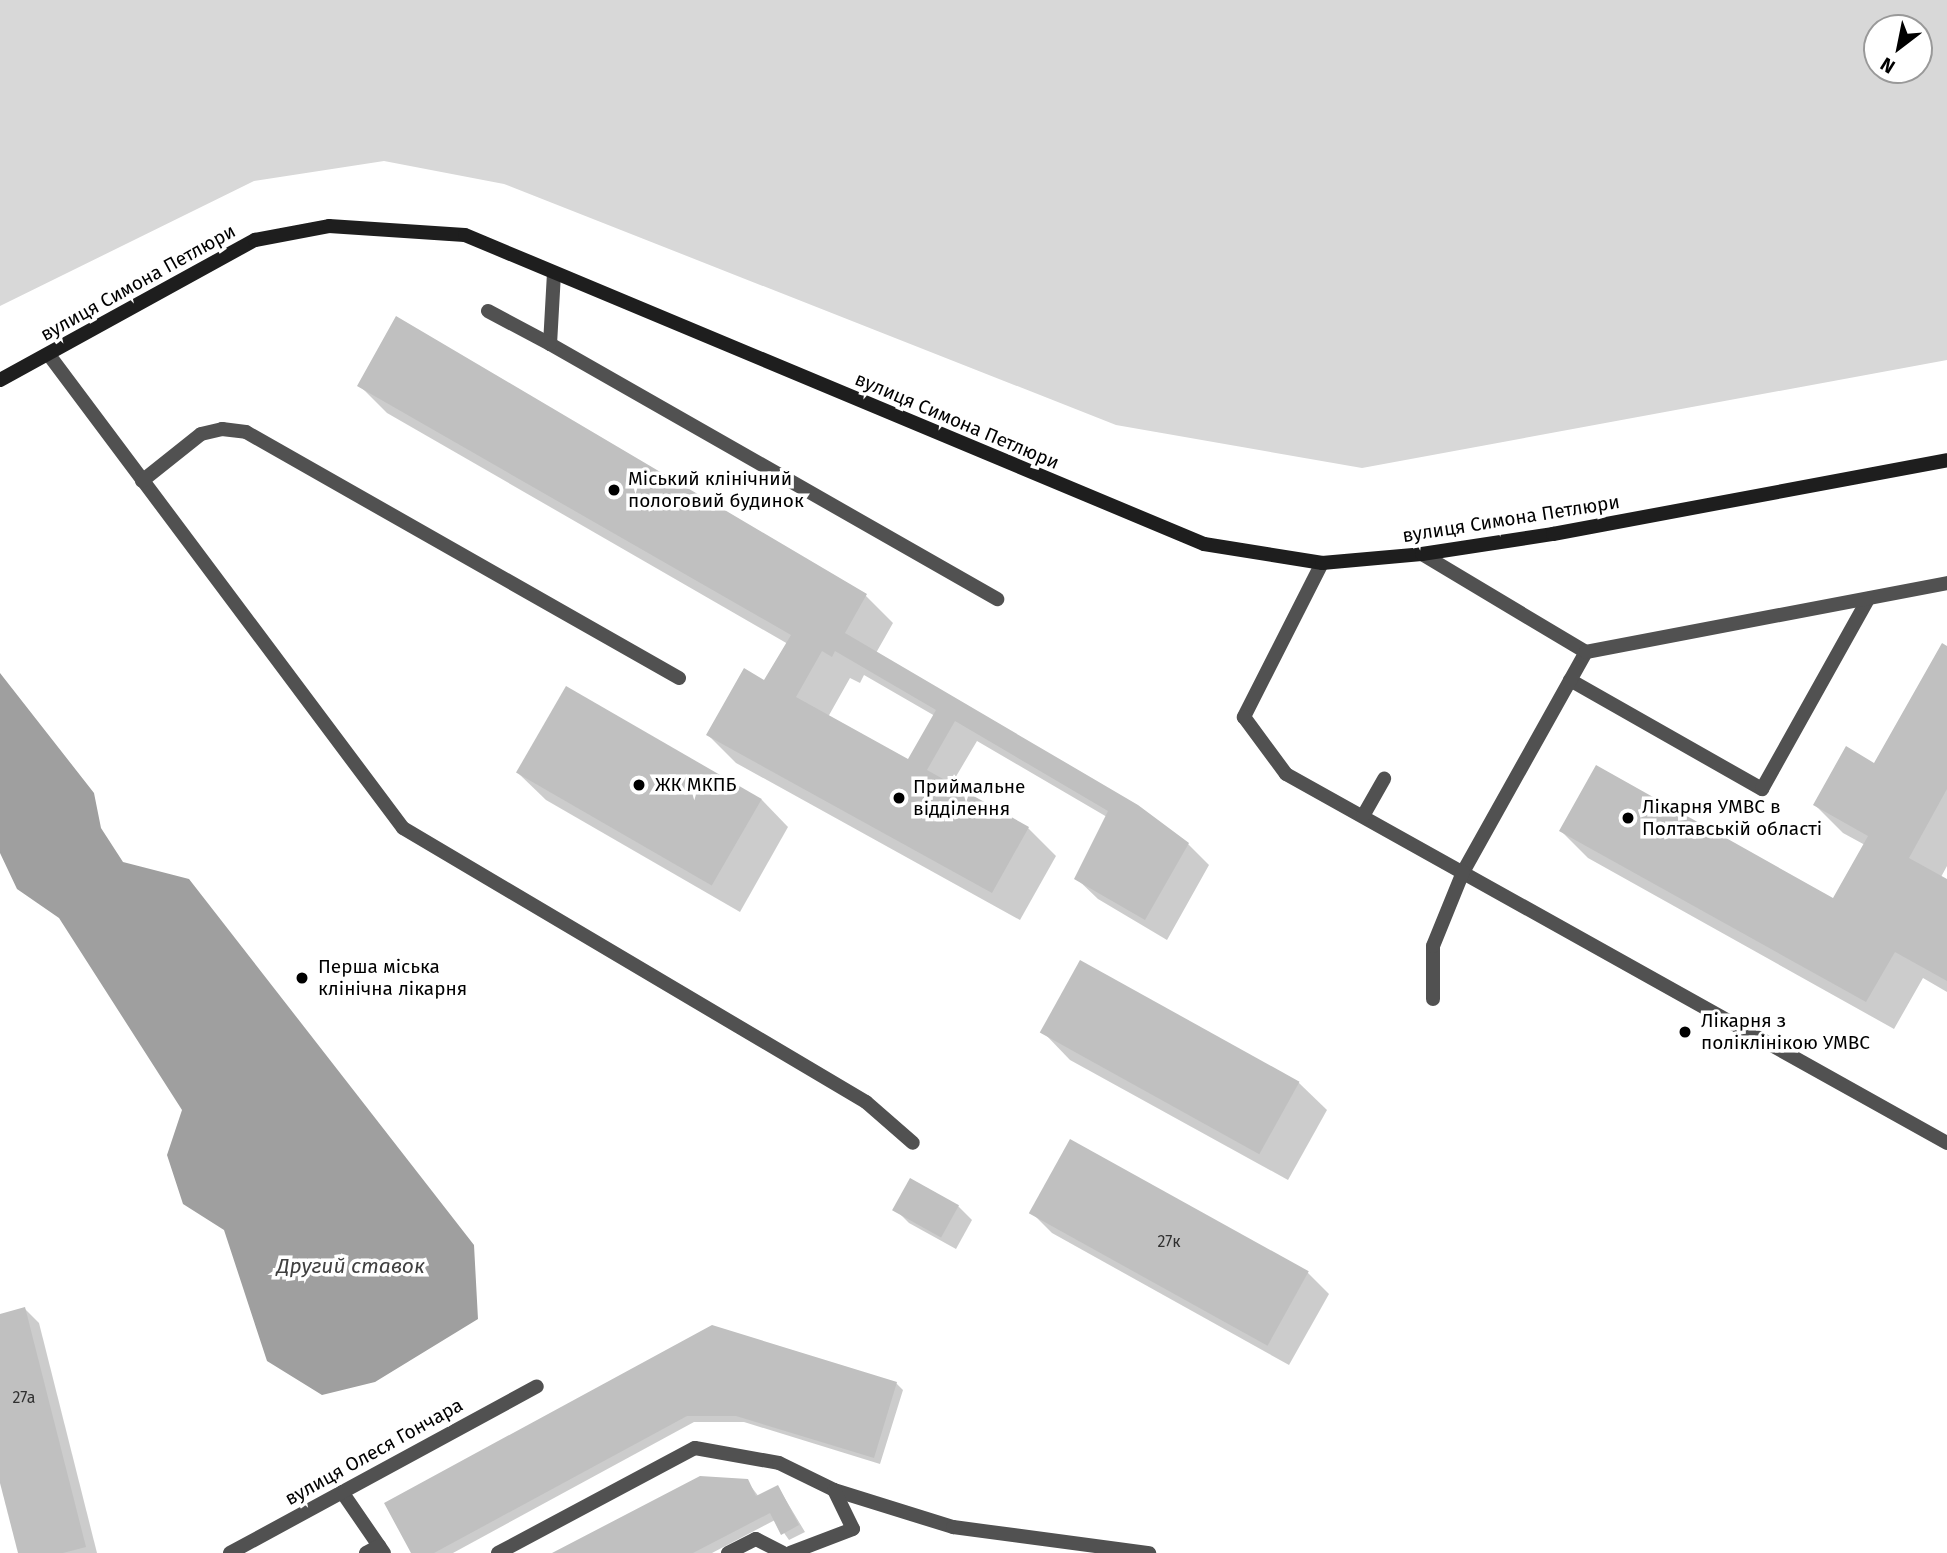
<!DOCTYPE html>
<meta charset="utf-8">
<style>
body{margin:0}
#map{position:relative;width:1947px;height:1553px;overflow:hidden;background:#fff;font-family:"Fira Sans",sans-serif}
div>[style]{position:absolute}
.green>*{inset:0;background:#d8d8d8}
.water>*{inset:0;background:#9f9f9f}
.shadow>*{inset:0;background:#0003}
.building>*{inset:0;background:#c0c0c0;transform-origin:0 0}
.lane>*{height:14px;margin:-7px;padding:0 7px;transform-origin:7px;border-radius:7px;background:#515151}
.street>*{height:14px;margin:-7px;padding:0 7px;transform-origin:7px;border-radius:7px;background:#515151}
.secondary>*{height:14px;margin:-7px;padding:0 7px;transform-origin:7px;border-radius:7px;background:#1e1e1e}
.dots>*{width:19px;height:19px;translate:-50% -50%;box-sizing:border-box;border:4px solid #fff;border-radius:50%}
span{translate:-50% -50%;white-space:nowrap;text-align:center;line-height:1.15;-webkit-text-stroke:7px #fff;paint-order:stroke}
.number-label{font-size:16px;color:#303030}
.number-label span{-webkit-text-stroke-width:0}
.street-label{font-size:19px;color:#000}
.poi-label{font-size:19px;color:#000}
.left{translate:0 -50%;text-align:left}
.water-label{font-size:21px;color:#404040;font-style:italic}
.north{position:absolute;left:1863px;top:14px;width:70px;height:70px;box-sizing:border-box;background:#fff;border:2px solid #999;border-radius:50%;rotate:212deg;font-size:19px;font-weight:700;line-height:28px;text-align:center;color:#000}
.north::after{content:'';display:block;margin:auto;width:24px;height:32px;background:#000;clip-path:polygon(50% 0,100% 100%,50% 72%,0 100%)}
</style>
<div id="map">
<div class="green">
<i style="clip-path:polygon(evenodd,0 0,1947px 0,1947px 360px,1362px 468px,1116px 425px,504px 184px,384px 161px,254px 181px,0 306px,0 0,1919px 28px,1919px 70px,1877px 70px,1877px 28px,1919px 28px)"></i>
</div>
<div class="water">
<i style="clip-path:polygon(0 673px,94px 793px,101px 828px,123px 862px,189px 879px,474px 1245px,478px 1319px,375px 1382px,322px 1395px,267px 1361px,224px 1230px,183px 1204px,167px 1155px,182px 1110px,59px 918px,17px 889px,0 853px)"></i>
</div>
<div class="shadow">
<i style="clip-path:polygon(evenodd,359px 385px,866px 596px,893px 623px,876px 653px,1188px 844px,1209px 865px,1167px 940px,1098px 899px,1076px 878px,1107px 817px,977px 741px,951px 785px,1028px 828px,1056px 856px,1020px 920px,736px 763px,708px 735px,765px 682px,788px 644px,387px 413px,359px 385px,864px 675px,935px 716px,909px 762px,828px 717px,850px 678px,860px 683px,864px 675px)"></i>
<i style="clip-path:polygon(1947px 648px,1947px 866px,1941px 877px,1947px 881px,1947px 992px,1923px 978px,1894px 1029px,1588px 858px,1561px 831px,1834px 900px,1865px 845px,1843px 833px,1815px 805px,1875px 765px)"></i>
<i style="clip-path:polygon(518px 773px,761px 799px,788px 827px,740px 912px,546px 800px)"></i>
<i style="clip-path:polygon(1081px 962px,1299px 1083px,1327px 1110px,1288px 1180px,1070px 1060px,1043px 1032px)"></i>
<i style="clip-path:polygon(1070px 1141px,1308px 1273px,1329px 1294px,1289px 1365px,1052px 1233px,1031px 1212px)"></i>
<i style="clip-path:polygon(958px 1206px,972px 1220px,956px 1249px,909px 1223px,895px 1209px)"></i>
<i style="clip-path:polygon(25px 1309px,39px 1323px,97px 1553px,20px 1553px,0 1476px,0 1316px)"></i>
<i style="clip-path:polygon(712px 1327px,896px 1383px,903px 1390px,880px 1464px,744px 1422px,694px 1422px,453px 1553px,413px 1553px)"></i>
<i style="clip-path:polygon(747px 1481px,759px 1497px,778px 1487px,805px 1532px,789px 1540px,775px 1520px,712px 1553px,556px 1553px)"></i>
</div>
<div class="building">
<i style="clip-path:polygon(evenodd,396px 316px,867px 594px,845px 633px,1138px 805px,1189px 843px,1145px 920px,1074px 879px,1108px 811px,955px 721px,927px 770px,1029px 827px,992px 893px,706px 735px,744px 668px,764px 680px,791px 635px,357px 386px,396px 316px,822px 651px,832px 657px,835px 651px,936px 710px,908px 759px,796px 697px,822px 651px)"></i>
<i style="clip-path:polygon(1942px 643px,1947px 646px,1947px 789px,1909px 858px,1947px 879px,1947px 981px,1895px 952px,1866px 1002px,1559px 831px,1596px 765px,1833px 898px,1868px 836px,1813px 805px,1846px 746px,1874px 763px)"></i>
<i style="left:566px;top:686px;width:226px;height:100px;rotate:30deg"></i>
<i style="left:1080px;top:960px;width:251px;height:83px;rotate:29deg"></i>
<i style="left:1070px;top:1139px;width:273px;height:85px;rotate:29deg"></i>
<i style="left:910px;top:1178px;width:56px;height:37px;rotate:29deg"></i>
<i style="clip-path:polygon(25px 1307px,86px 1547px,63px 1553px,18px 1553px,0 1483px,0 1314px)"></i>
<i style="clip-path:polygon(712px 1325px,897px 1382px,874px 1458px,736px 1416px,687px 1416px,434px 1553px,411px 1553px,384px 1503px)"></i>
<i style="clip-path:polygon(700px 1476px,748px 1479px,756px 1496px,778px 1485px,799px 1525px,781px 1535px,770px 1513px,693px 1553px,552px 1553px)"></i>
</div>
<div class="lane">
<i style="left:554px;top:273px;width:71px;rotate:93.2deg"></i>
<i style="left:550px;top:344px;width:515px;rotate:29.7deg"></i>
<i style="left:488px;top:311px;width:70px;rotate:28deg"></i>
<i style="left:49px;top:355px;width:591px;rotate:53.19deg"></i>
<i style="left:403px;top:828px;width:538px;rotate:30.62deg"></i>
<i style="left:866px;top:1102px;width:62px;rotate:41.1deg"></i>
<i style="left:142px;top:481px;width:75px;rotate:-38.5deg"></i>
<i style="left:201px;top:434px;width:22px;rotate:-13deg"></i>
<i style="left:222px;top:429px;width:24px;rotate:7deg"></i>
<i style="left:246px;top:432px;width:498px;rotate:29.6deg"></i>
<i style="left:1422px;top:554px;width:191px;rotate:30.9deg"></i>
<i style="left:1322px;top:563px;width:173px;rotate:116.9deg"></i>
<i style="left:1244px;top:717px;width:71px;rotate:53.6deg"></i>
<i style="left:1286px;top:774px;width:757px;rotate:29.17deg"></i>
<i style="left:1570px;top:680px;width:221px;rotate:29.6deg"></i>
<i style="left:1762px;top:789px;width:218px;rotate:-60.8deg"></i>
<i style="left:1363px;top:816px;width:43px;rotate:-60.4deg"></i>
<i style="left:1463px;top:872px;width:252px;rotate:-60.8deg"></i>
<i style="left:1586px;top:652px;width:368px;rotate:-10.8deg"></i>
<i style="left:834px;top:1490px;width:125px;rotate:17.3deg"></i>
<i style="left:953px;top:1527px;width:198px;rotate:7.6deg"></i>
<i style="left:342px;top:1492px;width:74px;rotate:55.5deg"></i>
<i style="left:366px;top:1553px;width:15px;rotate:-28deg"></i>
<i style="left:498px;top:1553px;width:223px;rotate:-28.1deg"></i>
<i style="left:695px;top:1448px;width:85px;rotate:10.1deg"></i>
<i style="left:779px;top:1463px;width:61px;rotate:26.1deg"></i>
<i style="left:834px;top:1490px;width:43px;rotate:64deg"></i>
<i style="left:853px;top:1529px;width:67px;rotate:159.1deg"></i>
<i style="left:728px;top:1553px;width:31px;rotate:-27deg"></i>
<i style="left:756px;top:1539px;width:30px;rotate:27deg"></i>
</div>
<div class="street">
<i style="left:1433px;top:999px;width:53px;rotate:-90deg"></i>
<i style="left:1433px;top:946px;width:80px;rotate:-67.9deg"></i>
<i style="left:230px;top:1553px;width:349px;rotate:-28.5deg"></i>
</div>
<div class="secondary">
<i style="left:0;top:380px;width:291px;rotate:-28.8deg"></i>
<i style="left:255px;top:240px;width:75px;rotate:-10.7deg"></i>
<i style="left:329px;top:226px;width:136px;rotate:3.8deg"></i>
<i style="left:465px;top:235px;width:801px;rotate:22.69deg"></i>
<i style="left:1204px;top:544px;width:120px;rotate:9.1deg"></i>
<i style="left:1322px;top:563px;width:100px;rotate:-5.1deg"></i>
<i style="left:1422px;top:554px;width:133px;rotate:-8.7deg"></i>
<i style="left:1553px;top:534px;width:401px;rotate:-10.6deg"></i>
</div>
<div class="dots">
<i style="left:614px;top:490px;background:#000"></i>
<i style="left:639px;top:785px;background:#000"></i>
<i style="left:899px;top:798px;background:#000"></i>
<i style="left:1628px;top:818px;background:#000"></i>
<i style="left:302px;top:978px;background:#000"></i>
<i style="left:1685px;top:1032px;background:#000"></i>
</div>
<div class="number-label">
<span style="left:1169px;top:1242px">27к</span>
<span style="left:24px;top:1398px">27а</span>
</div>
<div class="street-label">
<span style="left:138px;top:283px;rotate:-29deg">вулиця Симона Петлюри</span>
<span style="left:957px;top:421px;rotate:23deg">вулиця Симона Петлюри</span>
<span style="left:1511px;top:519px;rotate:-9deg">вулиця Симона Петлюри</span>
<span style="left:374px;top:1452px;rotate:-29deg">вулиця Олеся Гончара</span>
</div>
<div class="poi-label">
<span class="left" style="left:628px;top:490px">Міський клінічний<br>пологовий будинок</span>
<span class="left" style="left:655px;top:785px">ЖК МКПБ</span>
<span class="left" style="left:913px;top:798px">Приймальне<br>відділення</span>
<span class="left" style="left:1642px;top:818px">Лікарня УМВС в<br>Полтавській області</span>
<span class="left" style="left:318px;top:978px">Перша міська<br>клінічна лікарня</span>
<span class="left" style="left:1701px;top:1032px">Лікарня з<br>поліклінікою УМВС</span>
</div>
<div class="water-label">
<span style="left:351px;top:1266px">Другий ставок</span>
</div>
<div class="north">N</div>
</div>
